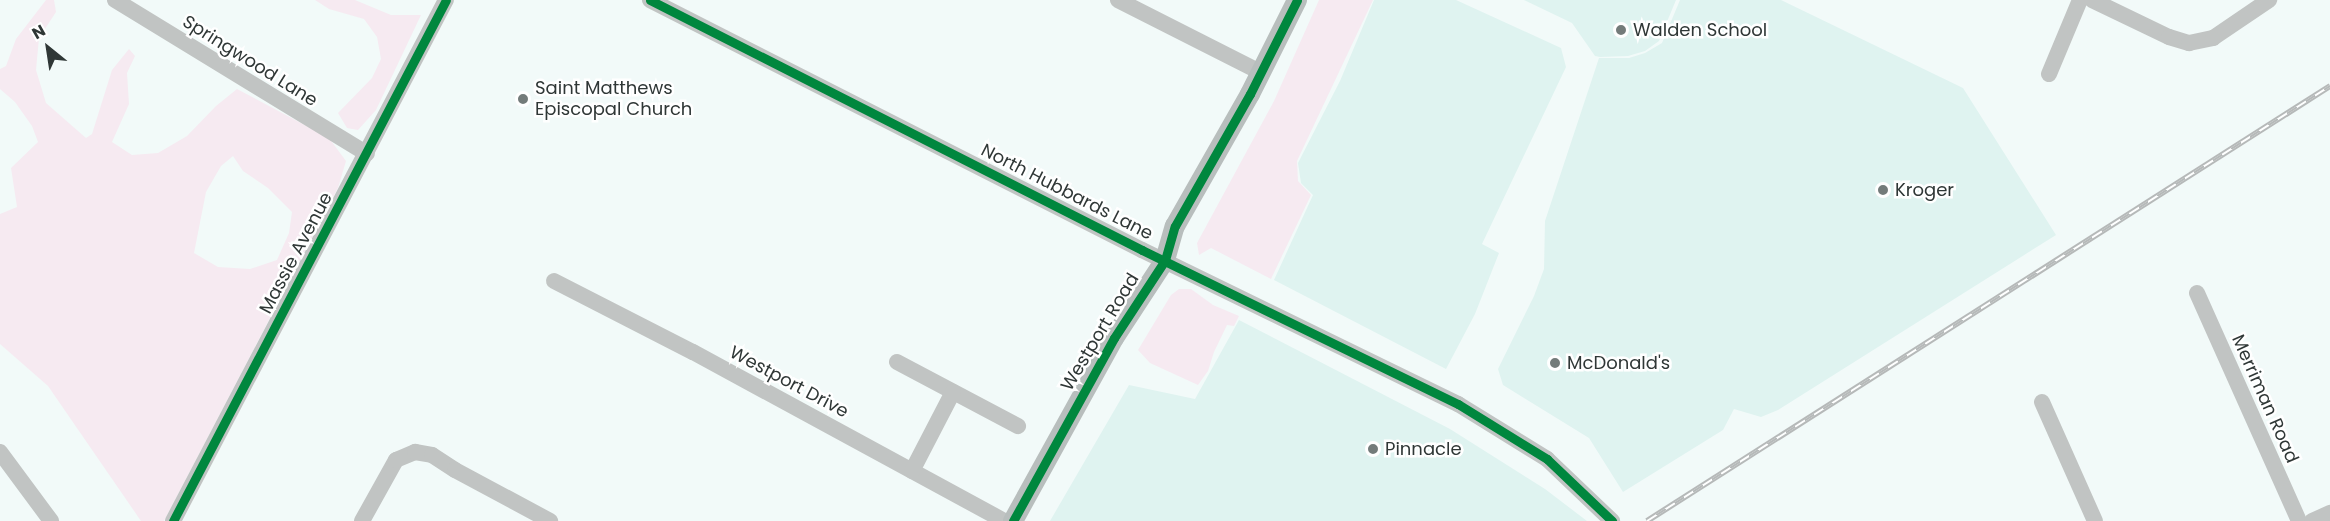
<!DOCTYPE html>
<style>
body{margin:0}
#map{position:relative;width:2330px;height:521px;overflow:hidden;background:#f2faf9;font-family:Poppins,sans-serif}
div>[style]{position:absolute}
.built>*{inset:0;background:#dff3f0}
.green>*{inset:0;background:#f6eaf1}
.minor>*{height:16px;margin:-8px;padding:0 8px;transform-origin:8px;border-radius:8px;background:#c1c4c3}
.major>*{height:20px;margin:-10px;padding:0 10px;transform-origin:10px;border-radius:10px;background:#b8bebd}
.rail>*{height:6px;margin-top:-3px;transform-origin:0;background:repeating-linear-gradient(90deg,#fff 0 11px,#b6b9b9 0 22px);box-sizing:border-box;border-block:2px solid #b6b9b9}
.cycleway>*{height:9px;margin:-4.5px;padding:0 4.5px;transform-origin:4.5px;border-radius:4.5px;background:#00873e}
.dots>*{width:16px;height:16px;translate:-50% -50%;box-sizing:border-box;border:3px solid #fff;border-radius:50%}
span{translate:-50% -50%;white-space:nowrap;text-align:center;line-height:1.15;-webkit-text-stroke:5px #fff;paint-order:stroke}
.poi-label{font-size:18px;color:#2f3736}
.left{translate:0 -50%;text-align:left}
.street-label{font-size:18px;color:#2f3736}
.north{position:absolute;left:18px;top:18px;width:60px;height:60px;-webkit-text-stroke:4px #fff;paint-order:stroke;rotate:330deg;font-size:16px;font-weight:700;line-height:24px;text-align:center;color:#2f3736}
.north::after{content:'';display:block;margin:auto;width:21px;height:27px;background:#2f3736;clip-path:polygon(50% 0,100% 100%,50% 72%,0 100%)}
</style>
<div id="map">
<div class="built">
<i style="clip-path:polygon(1374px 0,1456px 0,1561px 48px,1566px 67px,1482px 244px,1499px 253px,1475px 314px,1446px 369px,1274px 280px,1313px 195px,1301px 183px,1298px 163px,1340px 81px)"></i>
<i style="clip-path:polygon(1524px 0,1676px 0,1659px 41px,1645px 51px,1628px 56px,1600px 57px,1595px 56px,1572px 23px)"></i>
<i style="clip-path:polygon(1680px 0,1781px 0,1963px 88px,2056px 235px,1778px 410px,1761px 417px,1734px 409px,1723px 430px,1623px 492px,1589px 438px,1503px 385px,1498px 369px,1534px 296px,1544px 269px,1545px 221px,1599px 58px,1629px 58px,1645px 53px,1662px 43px)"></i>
<i style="clip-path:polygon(1239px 320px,1450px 429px,1545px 489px,1587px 521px,1050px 521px,1129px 385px,1195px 399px)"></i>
</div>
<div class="green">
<i style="clip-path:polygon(evenodd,46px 0,54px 0,56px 12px,39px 38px,36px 70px,46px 103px,86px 138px,92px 134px,112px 70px,129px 49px,135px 56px,127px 73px,129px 104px,112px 142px,132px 155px,158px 153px,187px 136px,216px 106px,237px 89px,329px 138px,346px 161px,338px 188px,164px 521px,141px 521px,48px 386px,0 344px,0 214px,17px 207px,11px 168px,38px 142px,32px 126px,15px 102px,0 89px,0 69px,6px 66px,16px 39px,46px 0,233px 156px,243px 171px,268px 188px,292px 212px,289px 233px,277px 260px,250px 269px,218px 267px,194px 253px,206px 192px,221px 166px,233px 156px)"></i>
<i style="clip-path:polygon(315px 0,355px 0,391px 15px,421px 15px,376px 110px,358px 130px,347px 128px,338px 113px,372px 78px,381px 59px,377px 37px,364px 19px,329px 9px)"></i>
<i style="clip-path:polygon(1319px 0,1373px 0,1297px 161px,1298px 181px,1311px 195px,1271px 279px,1211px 248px,1199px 255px,1197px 243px,1274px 101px)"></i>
<i style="clip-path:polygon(1179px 289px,1191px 289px,1213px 305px,1239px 316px,1234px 326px,1227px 325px,1214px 352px,1208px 371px,1198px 385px,1150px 363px,1138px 350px,1171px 295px)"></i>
</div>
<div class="minor">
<i style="left:115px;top:0;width:295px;rotate:31.4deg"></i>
<i style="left:650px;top:0;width:552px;rotate:26.94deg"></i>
<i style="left:1142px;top:250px;width:352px;rotate:26deg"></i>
<i style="left:1458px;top:404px;width:105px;rotate:31.7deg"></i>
<i style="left:1547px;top:459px;width:90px;rotate:43.6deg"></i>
<i style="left:1118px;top:0;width:159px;rotate:26.9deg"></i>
<i style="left:2092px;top:0;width:85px;rotate:25.7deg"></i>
<i style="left:2169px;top:37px;width:21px;rotate:17deg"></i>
<i style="left:2189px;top:43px;width:25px;rotate:-12deg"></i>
<i style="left:2213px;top:38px;width:68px;rotate:-34.2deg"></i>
<i style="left:2049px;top:74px;width:80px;rotate:-67.3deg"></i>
<i style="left:554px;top:281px;width:156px;rotate:27.1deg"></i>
<i style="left:693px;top:352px;width:354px;rotate:28.5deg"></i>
<i style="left:2197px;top:293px;width:250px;rotate:65.9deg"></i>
<i style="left:897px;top:362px;width:137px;rotate:27.9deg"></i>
<i style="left:2042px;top:402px;width:130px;rotate:66deg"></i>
<i style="left:0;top:452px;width:86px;rotate:53.5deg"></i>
<i style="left:912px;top:471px;width:89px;rotate:-62.6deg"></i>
<i style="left:173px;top:521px;width:588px;rotate:-62.35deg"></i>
<i style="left:362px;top:521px;width:70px;rotate:-60.9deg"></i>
<i style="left:396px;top:460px;width:21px;rotate:-23deg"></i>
<i style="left:415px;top:452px;width:17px;rotate:10deg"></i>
<i style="left:432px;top:455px;width:27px;rotate:33deg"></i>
<i style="left:455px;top:470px;width:108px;rotate:28.2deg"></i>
<i style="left:2312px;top:521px;width:20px;rotate:-24deg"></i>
</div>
<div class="major">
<i style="left:1013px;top:521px;width:209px;rotate:-61.1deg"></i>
<i style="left:1114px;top:338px;width:93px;rotate:-56.8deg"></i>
<i style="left:1165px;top:260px;width:35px;rotate:-74deg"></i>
<i style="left:1175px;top:226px;width:152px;rotate:-60.4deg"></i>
<i style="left:1250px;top:94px;width:105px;rotate:-63.4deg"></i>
</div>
<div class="rail">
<i style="left:1647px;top:521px;width:810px;rotate:-32.49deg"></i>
</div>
<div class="cycleway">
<i style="left:650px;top:0;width:552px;rotate:26.94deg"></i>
<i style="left:1142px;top:250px;width:352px;rotate:26deg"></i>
<i style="left:1458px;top:404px;width:105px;rotate:31.7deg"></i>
<i style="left:1547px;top:459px;width:90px;rotate:43.6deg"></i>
<i style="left:173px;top:521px;width:588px;rotate:-62.35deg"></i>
<i style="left:1013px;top:521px;width:209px;rotate:-61.1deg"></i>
<i style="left:1114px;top:338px;width:93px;rotate:-56.8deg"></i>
<i style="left:1165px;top:260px;width:35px;rotate:-74deg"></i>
<i style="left:1175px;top:226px;width:152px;rotate:-60.4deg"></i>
<i style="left:1250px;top:94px;width:105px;rotate:-63.4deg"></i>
</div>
<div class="dots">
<i style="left:1621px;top:30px;background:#737b7a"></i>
<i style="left:523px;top:99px;background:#737b7a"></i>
<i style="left:1883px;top:190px;background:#737b7a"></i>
<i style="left:1555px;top:363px;background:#737b7a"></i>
<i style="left:1373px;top:449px;background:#737b7a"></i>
</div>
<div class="poi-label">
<span class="left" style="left:1633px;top:30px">Walden School</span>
<span class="left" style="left:535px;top:99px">Saint Matthews<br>Episcopal Church</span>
<span class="left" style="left:1895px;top:190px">Kroger</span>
<span class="left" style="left:1567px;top:363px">McDonald's</span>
<span class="left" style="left:1385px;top:449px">Pinnacle</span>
</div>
<div class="street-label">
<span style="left:250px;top:61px;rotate:32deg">Springwood Lane</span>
<span style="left:1067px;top:192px;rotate:27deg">North Hubbards Lane</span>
<span style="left:296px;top:253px;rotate:-62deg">Massie Avenue</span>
<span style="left:1100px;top:332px;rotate:-59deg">Westport Road</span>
<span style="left:789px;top:382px;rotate:28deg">Westport Drive</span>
<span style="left:2265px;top:399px;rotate:66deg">Merriman Road</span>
</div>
<div class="north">N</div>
</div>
